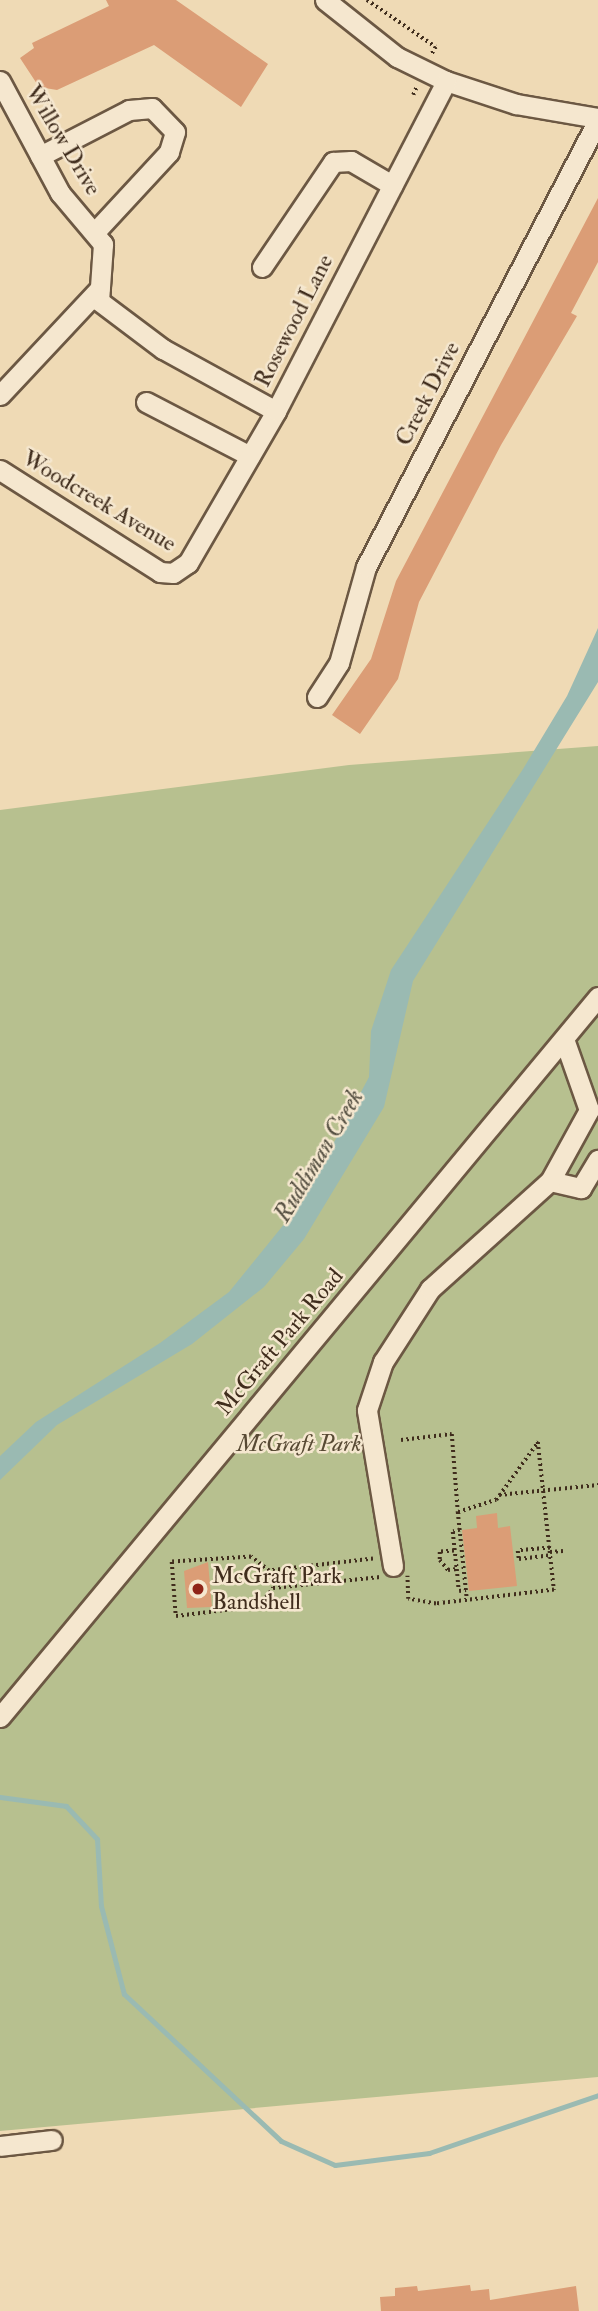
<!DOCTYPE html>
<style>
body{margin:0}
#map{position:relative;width:598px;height:2311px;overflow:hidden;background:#efdab5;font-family:"IM FELL Double Pica",serif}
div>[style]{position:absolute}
.green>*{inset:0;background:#b7c08f}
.water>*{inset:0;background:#9abab2}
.stream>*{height:5px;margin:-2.5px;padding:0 2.5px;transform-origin:2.5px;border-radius:2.5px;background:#9abab2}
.building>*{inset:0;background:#db9d76}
.path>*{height:3.5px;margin-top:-1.75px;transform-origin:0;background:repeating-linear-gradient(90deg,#402d1d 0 2px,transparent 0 5.5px)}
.roads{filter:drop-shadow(2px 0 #6c5843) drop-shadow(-2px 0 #6c5843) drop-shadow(0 2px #6c5843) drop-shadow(0 -2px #6c5843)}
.minor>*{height:19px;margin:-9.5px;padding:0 9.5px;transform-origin:9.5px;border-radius:9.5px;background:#f5e7cf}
.dots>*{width:19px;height:19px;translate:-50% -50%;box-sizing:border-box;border:4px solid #f5e7cf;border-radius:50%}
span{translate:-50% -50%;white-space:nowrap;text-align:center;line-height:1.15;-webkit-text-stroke:5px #f5e7cf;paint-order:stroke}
.street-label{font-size:23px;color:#402d1d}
.park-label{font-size:23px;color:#584a34;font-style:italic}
.poi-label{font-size:23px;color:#402d1d}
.left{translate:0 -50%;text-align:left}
.water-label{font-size:24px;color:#565042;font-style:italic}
</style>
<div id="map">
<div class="green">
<i style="clip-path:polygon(598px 746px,598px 2077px,0 2131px,0 810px,349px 765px)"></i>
</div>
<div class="water">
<i style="clip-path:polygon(598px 628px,598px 682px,413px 981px,384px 1107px,304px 1239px,264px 1287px,192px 1344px,57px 1425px,0 1480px,0 1456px,36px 1422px,160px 1343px,229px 1292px,302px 1202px,369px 1077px,371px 1031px,391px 970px,523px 769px,567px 696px)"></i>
</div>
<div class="stream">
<i style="left:0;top:1797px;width:67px;rotate:7.8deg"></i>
<i style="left:66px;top:1806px;width:45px;rotate:46.8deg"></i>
<i style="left:97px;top:1839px;width:67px;rotate:86.6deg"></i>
<i style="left:101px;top:1906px;width:91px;rotate:75.4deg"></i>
<i style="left:124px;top:1994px;width:215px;rotate:43.1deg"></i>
<i style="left:281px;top:2141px;width:59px;rotate:24deg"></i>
<i style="left:335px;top:2165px;width:95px;rotate:-7.3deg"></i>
<i style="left:429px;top:2153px;width:179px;rotate:-18.9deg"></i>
</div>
<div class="building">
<i style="clip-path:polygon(106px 0,176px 0,268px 64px,241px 107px,154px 45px,57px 90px,39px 87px,20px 58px,34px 48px,32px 43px,109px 6px)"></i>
<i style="clip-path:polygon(598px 198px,598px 262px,571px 313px,577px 316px,501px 445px,419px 602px,398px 679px,360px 734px,332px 715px,371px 659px,396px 581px)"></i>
<i style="clip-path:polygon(497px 1513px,498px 1528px,510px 1526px,517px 1586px,469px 1591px,462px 1530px,477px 1528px,476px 1516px)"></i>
<i style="clip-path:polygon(208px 1562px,212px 1607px,187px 1608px,184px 1571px)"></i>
<i style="clip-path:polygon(470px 2285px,471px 2291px,489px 2289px,490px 2300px,576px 2286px,579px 2311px,381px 2311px,380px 2297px,395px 2296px,395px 2288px,417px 2286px,418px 2291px)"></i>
</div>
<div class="path">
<i style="left:367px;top:0;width:83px;rotate:34.3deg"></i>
<i style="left:436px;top:47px;width:8px;rotate:120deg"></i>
<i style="left:413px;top:95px;width:10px;rotate:-66deg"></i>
<i style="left:401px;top:1440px;width:51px;rotate:-6.7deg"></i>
<i style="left:452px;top:1434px;width:78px;rotate:85.6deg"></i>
<i style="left:458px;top:1512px;width:40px;rotate:-18deg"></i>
<i style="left:496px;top:1500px;width:72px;rotate:-54.1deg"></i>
<i style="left:538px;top:1442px;width:149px;rotate:83.8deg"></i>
<i style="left:554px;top:1590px;width:119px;rotate:173.2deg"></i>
<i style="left:436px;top:1604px;width:28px;rotate:-170deg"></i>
<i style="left:408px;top:1599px;width:23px;rotate:-92deg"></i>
<i style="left:499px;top:1495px;width:100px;rotate:-5.8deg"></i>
<i style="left:458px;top:1512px;width:87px;rotate:84.1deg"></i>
<i style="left:460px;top:1530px;width:7px;rotate:164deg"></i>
<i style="left:453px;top:1532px;width:37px;rotate:84deg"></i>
<i style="left:457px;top:1569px;width:22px;rotate:85deg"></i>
<i style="left:459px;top:1591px;width:7px;rotate:-8deg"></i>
<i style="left:550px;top:1548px;width:32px;rotate:175deg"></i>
<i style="left:518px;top:1551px;width:8px;rotate:83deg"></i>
<i style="left:519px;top:1559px;width:31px;rotate:-7deg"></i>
<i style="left:454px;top:1551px;width:14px;rotate:176deg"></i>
<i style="left:440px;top:1552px;width:8px;rotate:90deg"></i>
<i style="left:440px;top:1560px;width:13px;rotate:51deg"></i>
<i style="left:448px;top:1570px;width:9px;rotate:-6deg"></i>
<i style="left:550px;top:1552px;width:13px;rotate:-4deg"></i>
<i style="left:373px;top:1559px;width:105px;rotate:173.4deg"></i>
<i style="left:269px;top:1571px;width:23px;rotate:-142deg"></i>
<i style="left:251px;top:1557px;width:79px;rotate:176.4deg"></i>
<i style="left:172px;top:1562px;width:54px;rotate:85.8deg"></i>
<i style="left:176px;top:1616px;width:84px;rotate:-6.9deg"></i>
<i style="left:259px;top:1606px;width:23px;rotate:-52deg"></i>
<i style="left:273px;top:1588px;width:108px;rotate:-5.9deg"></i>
</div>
<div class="roads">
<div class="minor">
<i style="left:325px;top:0;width:92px;rotate:38.4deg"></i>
<i style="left:397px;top:57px;width:55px;rotate:26.1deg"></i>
<i style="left:446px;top:81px;width:74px;rotate:18.2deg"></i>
<i style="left:516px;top:104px;width:83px;rotate:9.7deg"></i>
<i style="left:0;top:81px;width:127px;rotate:61.8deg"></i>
<i style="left:60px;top:193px;width:67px;rotate:49.9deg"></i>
<i style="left:103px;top:244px;width:57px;rotate:94deg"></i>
<i style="left:99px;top:301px;width:80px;rotate:36.9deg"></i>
<i style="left:163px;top:349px;width:129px;rotate:28.8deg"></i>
<i style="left:40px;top:156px;width:100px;rotate:-27.3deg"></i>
<i style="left:129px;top:110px;width:23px;rotate:-5deg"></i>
<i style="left:152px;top:108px;width:33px;rotate:46deg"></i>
<i style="left:175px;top:132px;width:21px;rotate:107deg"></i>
<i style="left:169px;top:152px;width:110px;rotate:132.8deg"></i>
<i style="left:262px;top:267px;width:127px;rotate:-55.9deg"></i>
<i style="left:333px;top:162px;width:18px;rotate:-3deg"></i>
<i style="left:351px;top:161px;width:48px;rotate:30.3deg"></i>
<i style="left:0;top:395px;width:146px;rotate:-46.9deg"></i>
<i style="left:146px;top:402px;width:117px;rotate:27.4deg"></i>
<i style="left:0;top:470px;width:190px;rotate:32.5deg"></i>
<i style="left:160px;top:572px;width:13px;rotate:4deg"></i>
<i style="left:173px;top:573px;width:18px;rotate:-34deg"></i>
<i style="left:188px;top:563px;width:176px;rotate:-59.9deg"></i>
<i style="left:276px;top:411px;width:371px;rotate:-62.7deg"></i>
<i style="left:317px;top:697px;width:40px;rotate:-57.1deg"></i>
<i style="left:339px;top:663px;width:100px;rotate:-74.3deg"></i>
<i style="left:366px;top:567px;width:504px;rotate:-62.57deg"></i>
<i style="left:550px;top:1181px;width:32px;rotate:13deg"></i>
<i style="left:581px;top:1188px;width:33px;rotate:-59deg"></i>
<i style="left:393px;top:1566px;width:158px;rotate:-99.5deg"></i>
<i style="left:367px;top:1410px;width:51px;rotate:-71.6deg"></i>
<i style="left:383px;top:1362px;width:87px;rotate:-57.2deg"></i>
<i style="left:430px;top:1289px;width:161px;rotate:-42deg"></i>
<i style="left:550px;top:1181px;width:81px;rotate:-61.2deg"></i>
<i style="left:589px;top:1110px;width:75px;rotate:-109.4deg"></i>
<i style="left:0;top:1717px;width:936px;rotate:-50.29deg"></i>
<i style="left:0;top:2146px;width:52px;rotate:-6.6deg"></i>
</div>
</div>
<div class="dots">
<i style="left:198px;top:1589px;background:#8f2418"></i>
</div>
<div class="street-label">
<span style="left:63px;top:140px;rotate:59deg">Willow Drive</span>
<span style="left:294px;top:321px;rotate:-63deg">Rosewood Lane</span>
<span style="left:428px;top:394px;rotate:-63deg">Creek Drive</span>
<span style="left:99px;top:501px;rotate:31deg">Woodcreek Avenue</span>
<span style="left:280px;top:1342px;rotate:-50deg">McGraft Park Road</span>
</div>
<div class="park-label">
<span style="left:299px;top:1444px">McGraft Park</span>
</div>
<div class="poi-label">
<span class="left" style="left:212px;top:1589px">McGraft Park<br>Bandshell</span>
</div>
<div class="water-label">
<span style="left:319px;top:1156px;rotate:-59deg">Ruddiman Creek</span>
</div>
</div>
